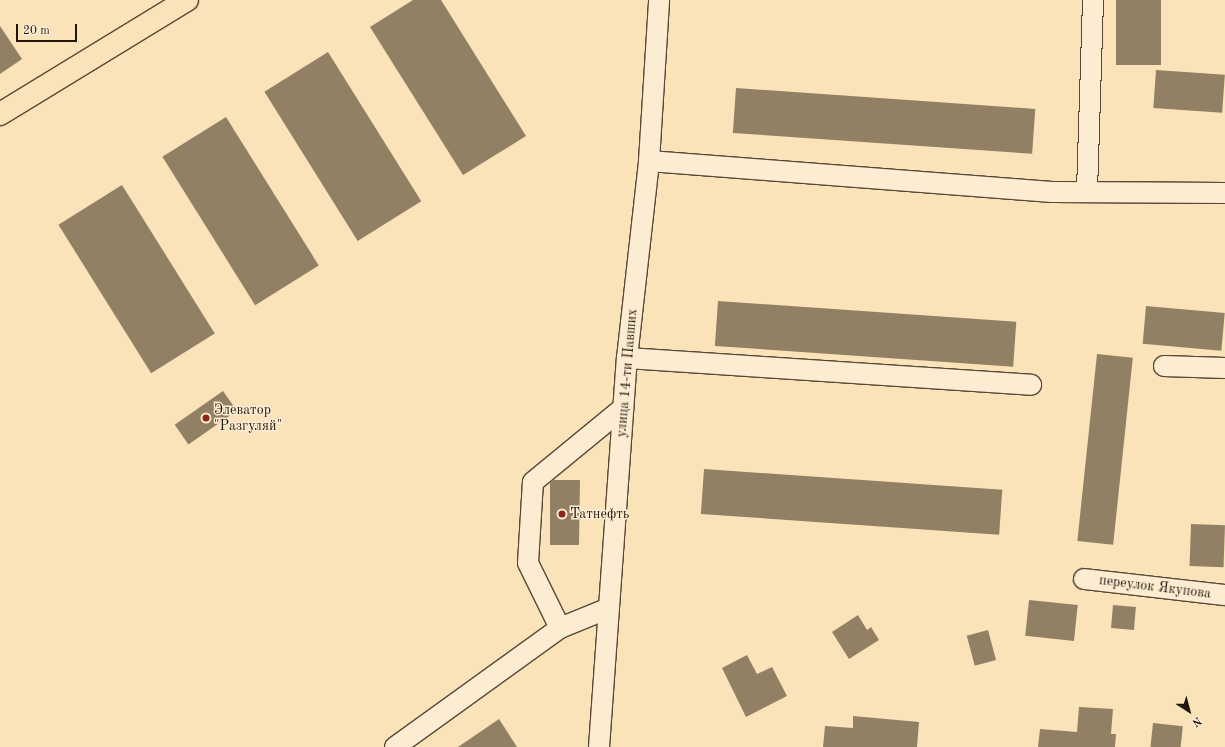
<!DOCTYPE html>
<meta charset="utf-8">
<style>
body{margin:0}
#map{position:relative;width:1225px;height:747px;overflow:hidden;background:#fae2b9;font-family:"Old Standard TT",serif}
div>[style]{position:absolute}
.building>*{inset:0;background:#928065;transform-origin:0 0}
.roads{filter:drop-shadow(1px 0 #574936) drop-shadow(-1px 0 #574936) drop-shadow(0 1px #574936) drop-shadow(0 -1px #574936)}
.minor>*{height:20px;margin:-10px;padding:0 10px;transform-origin:10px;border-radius:10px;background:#fcecd2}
.major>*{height:22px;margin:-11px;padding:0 11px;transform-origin:11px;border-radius:11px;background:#fae2b9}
.dots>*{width:11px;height:11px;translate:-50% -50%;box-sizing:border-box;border:2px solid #fcecd2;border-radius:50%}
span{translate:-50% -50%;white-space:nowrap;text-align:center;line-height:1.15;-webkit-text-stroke:3px #fcecd2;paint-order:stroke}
.street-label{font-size:14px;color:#21160b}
.poi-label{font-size:14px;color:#21160b}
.left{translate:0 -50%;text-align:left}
.north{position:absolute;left:1169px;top:691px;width:40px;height:40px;-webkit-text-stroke:3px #fcecd2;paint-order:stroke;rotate:144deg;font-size:11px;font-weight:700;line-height:16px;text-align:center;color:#21160b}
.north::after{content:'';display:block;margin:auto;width:14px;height:18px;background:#21160b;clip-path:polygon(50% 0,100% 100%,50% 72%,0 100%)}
.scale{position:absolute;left:16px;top:24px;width:61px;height:18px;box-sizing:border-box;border:2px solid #21160b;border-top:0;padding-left:5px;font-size:12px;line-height:14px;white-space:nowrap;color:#21160b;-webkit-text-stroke:3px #fcecd2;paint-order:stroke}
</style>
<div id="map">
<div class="building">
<i style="clip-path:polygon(413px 0,441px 0,526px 136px,463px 175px,370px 27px)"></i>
<i style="left:1116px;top:0;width:45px;height:65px"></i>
<i style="clip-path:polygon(0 26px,22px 59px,0 74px)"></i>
<i style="left:328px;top:52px;width:176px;height:75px;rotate:58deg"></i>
<i style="left:1156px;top:70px;width:69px;height:38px;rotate:4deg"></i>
<i style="left:736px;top:88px;width:300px;height:45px;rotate:4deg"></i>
<i style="left:226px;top:117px;width:175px;height:75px;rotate:58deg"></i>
<i style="left:122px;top:185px;width:175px;height:75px;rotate:58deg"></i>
<i style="left:718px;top:301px;width:299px;height:45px;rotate:4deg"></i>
<i style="left:1146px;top:306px;width:79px;height:38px;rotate:5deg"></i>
<i style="left:1097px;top:354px;width:36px;height:188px;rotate:6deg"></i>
<i style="left:223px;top:391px;width:24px;height:59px;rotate:55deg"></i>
<i style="left:704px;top:469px;width:299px;height:45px;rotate:4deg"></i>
<i style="clip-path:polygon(554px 480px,580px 480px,579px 545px,550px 545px,550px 483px)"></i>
<i style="left:1191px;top:524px;width:34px;height:42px;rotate:2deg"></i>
<i style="left:1029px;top:600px;width:49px;height:36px;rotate:6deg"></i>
<i style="left:1113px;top:605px;width:23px;height:23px;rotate:5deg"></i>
<i style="clip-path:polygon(858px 615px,867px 630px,871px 627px,879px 640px,849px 659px,832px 632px)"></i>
<i style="left:988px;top:630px;width:31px;height:22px;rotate:75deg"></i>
<i style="clip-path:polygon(747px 655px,757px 674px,772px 667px,787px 696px,746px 717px,722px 668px)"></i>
<i style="clip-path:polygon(1079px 707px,1113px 709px,1111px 734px,1116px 734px,1115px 747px,1038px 747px,1040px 729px,1077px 732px)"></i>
<i style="clip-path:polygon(853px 716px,919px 722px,917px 747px,823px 747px,825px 726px,853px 728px)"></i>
<i style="clip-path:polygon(499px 719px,517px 747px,458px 747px)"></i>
<i style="left:1153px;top:723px;width:30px;height:24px;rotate:6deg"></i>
</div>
<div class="roads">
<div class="minor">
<i style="left:649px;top:161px;width:404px;rotate:4.4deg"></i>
<i style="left:1052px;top:192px;width:173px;rotate:0.3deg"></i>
<i style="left:1087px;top:192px;width:192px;rotate:-88.2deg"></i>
<i style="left:627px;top:358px;width:405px;rotate:3.8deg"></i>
<i style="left:1164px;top:366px;width:61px;rotate:1.9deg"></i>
<i style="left:1084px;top:579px;width:142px;rotate:6.5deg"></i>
<i style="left:560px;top:628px;width:72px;rotate:-116.2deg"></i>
<i style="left:528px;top:563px;width:81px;rotate:-86.5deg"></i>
<i style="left:533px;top:482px;width:117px;rotate:-39.4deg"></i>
<i style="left:395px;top:747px;width:203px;rotate:-35.8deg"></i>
<i style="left:560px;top:628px;width:53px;rotate:-22.2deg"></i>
<i style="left:599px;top:747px;width:390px;rotate:-85.9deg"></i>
<i style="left:627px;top:358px;width:198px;rotate:-83.6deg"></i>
<i style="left:649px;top:161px;width:161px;rotate:-86.4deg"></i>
</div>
<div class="major">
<i style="left:0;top:114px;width:219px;rotate:-31.4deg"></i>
</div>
</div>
<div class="dots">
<i style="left:206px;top:418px;background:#8f2418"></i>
<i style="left:562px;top:514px;background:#8f2418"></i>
</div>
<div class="street-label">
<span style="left:627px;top:373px;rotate:-85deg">улица 14-ти Павших</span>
<span style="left:1155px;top:587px;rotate:7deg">переулок Якупова</span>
</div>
<div class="poi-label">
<span class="left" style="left:214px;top:418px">Элеватор<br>"Разгуляй"</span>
<span class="left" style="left:570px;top:514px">Татнефть</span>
</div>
<div class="north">N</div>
<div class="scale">20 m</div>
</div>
